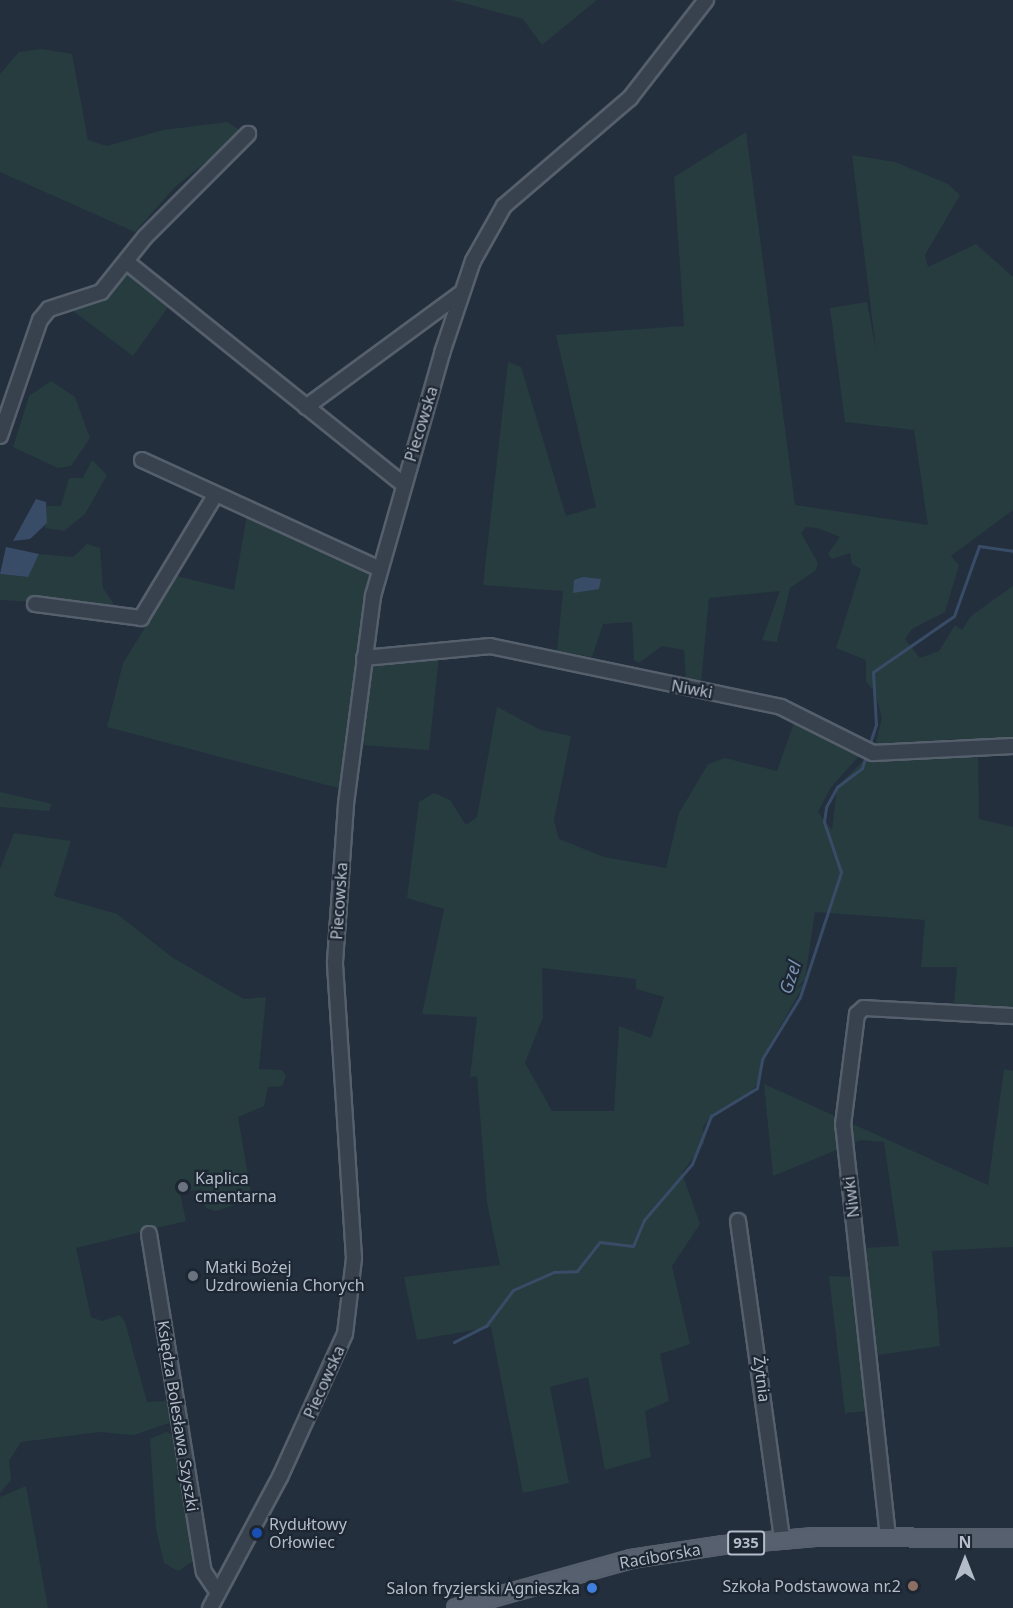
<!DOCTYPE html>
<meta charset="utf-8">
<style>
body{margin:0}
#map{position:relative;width:1013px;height:1608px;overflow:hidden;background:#242f3e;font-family:"Noto Sans",sans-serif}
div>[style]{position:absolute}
.green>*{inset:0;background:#263c3f}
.water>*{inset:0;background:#394c67}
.stream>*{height:3px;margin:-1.5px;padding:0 1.5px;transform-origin:1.5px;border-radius:1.5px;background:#394c67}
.roads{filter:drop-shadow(2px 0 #565f6c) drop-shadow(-2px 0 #565f6c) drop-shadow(0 2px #565f6c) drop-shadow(0 -2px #565f6c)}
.minor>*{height:14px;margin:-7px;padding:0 7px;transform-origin:7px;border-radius:7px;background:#38414e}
.major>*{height:16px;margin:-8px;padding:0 8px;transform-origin:8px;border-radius:8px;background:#56606e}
.dots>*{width:16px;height:16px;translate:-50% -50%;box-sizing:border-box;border:3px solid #1d2633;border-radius:50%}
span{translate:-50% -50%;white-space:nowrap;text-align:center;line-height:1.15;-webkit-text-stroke:4.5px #1d2633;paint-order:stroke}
.shield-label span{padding:2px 4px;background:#1d2633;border:2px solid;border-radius:4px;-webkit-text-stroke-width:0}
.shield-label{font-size:15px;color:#b4bcc9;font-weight:700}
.street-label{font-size:16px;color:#b4bcc9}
.poi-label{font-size:16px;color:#b4bcc9}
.left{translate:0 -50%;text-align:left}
.right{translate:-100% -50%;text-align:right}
.water-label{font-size:18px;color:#7c92b1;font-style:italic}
.north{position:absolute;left:935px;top:1530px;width:60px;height:60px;-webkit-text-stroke:4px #1d2633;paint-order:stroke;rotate:0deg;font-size:16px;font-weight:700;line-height:24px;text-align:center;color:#b4bcc9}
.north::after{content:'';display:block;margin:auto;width:21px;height:27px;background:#b4bcc9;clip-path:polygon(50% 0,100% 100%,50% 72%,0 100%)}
</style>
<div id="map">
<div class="green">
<i style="clip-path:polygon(452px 0,597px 0,542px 45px,523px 19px)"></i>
<i style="clip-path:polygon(41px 49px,72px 54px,88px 140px,107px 146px,163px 130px,228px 122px,239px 130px,238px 136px,175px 187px,135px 232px,0 172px,0 74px,19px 52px)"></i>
<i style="clip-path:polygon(746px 132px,795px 505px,928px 525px,914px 430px,845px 422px,830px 308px,867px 302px,876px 350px,852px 155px,895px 162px,948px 184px,960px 195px,925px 255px,928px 267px,976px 244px,1013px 277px,1013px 510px,951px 556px,959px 565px,945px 612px,912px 629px,905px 639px,920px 658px,939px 651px,955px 625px,962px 630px,971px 616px,1013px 586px,1013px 741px,954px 739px,875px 747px,882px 718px,875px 692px,866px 682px,866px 660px,836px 648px,861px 569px,852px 564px,850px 553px,832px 559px,828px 554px,840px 537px,817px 528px,806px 527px,801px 533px,818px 563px,816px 570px,790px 588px,777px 642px,762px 640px,780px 591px,709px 598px,701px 683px,686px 681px,684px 650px,662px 646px,639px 663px,634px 660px,632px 622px,603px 624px,592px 657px,557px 651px,563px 591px,483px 585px,508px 362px,521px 367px,566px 516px,596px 507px,556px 335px,684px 326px,674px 177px)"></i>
<i style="clip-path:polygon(130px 269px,171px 303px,133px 356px,69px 308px)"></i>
<i style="clip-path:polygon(51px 381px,75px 397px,90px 438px,71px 466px,58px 468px,13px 447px,29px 396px)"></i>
<i style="clip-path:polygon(92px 460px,107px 475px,85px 514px,64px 531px,45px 528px,47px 506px,61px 506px,69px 478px,83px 478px)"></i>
<i style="clip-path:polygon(247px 515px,380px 569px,372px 657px,439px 656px,429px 750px,361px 745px,342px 789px,107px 727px,123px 663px,177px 576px,234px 590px)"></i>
<i style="clip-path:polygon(87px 544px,100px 548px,103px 588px,116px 607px,0 600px,0 574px,27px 577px,39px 554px,73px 557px)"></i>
<i style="clip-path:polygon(evenodd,497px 707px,541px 730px,571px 736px,554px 820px,559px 839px,604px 857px,666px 868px,679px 813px,708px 764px,725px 758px,777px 771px,796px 717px,860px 755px,831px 787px,818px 812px,832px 830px,837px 787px,865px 759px,978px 753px,979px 819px,1013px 827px,1013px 1008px,954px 1005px,957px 967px,921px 967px,925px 920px,815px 912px,805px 979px,795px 990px,805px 983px,768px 1048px,759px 1082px,747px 1096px,712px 1115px,703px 1127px,704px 1143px,682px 1173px,700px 1224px,672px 1266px,690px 1344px,660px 1354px,669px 1401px,645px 1411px,651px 1457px,605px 1470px,588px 1377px,550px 1387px,569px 1483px,523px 1493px,491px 1327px,417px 1340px,404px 1277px,500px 1265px,487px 1203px,477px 1076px,470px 1077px,477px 1017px,422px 1014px,444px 909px,407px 898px,419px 802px,434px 793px,450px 800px,466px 825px,477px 817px,497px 707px,542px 968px,636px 979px,636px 989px,664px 997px,651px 1038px,619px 1026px,614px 1111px,552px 1111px,525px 1063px,543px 1017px,542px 968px)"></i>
<i style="clip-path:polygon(0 792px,35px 800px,52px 804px,49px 811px,0 807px)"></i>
<i style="clip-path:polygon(14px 833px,71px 841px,54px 896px,117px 914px,173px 958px,244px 999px,266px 997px,259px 1069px,282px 1070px,286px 1076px,282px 1086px,268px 1087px,264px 1106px,238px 1117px,252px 1199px,216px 1211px,206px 1208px,201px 1189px,180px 1193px,186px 1221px,76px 1248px,91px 1317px,102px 1321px,120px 1315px,125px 1322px,147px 1402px,166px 1401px,172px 1422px,134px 1435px,99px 1432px,21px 1442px,9px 1461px,11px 1480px,0 1493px,0 869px)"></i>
<i style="clip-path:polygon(1004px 1069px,1013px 1071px,1013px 1247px,932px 1251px,940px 1346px,864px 1357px,869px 1411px,845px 1413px,829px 1276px,857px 1277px,862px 1248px,899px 1246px,884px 1142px,861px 1140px,773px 1176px,764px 1084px,988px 1185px)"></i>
<i style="clip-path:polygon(166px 1432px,173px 1435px,177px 1451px,195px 1560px,178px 1571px,164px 1563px,156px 1529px,150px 1439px)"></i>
<i style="clip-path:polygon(26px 1486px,48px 1608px,0 1608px,0 1497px)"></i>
</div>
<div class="water">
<i style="clip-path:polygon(36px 499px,46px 502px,47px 523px,30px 539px,13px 541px)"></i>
<i style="clip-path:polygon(6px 547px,39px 554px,28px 577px,0 574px)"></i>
<i style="clip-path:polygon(583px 577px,601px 579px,599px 589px,573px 593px,574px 580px)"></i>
</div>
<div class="stream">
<i style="left:869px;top:746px;width:22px;rotate:-72deg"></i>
<i style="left:876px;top:725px;width:53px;rotate:-93.2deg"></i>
<i style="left:873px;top:672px;width:98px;rotate:-34.7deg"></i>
<i style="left:954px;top:616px;width:74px;rotate:-70.3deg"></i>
<i style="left:979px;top:546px;width:34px;rotate:8deg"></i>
<i style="left:454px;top:1342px;width:36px;rotate:-27deg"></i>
<i style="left:486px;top:1326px;width:45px;rotate:-53.1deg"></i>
<i style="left:513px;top:1290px;width:45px;rotate:-23.7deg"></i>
<i style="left:554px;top:1272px;width:23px;rotate:-2deg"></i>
<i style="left:577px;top:1271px;width:37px;rotate:-52deg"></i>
<i style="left:600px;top:1242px;width:33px;rotate:7deg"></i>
<i style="left:633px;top:1246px;width:28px;rotate:-67deg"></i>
<i style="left:644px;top:1220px;width:74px;rotate:-49.4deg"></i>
<i style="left:692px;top:1164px;width:52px;rotate:-68.4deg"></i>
<i style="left:711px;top:1116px;width:54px;rotate:-31.3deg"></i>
<i style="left:757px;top:1088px;width:29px;rotate:-80deg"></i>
<i style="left:762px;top:1059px;width:73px;rotate:-58.5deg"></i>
<i style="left:800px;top:997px;width:132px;rotate:-71.8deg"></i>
<i style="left:841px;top:872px;width:53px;rotate:-108.8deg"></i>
<i style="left:824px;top:822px;width:15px;rotate:-82deg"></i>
<i style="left:826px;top:807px;width:23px;rotate:-61deg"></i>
<i style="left:837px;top:787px;width:31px;rotate:-37deg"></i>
<i style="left:862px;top:768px;width:13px;rotate:-72deg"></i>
</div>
<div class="roads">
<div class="minor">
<i style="left:128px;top:263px;width:353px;rotate:38.8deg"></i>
<i style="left:306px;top:407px;width:191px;rotate:-36.3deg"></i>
<i style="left:0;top:436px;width:123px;rotate:-71deg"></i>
<i style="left:40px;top:320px;width:14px;rotate:-51deg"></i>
<i style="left:49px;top:309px;width:55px;rotate:-18.1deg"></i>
<i style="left:101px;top:292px;width:70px;rotate:-51.3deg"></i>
<i style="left:145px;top:237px;width:146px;rotate:-45deg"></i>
<i style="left:142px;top:460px;width:262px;rotate:24.6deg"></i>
<i style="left:35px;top:604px;width:107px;rotate:7.5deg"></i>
<i style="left:141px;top:618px;width:141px;rotate:-58.9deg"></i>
<i style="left:364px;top:658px;width:127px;rotate:-5.4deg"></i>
<i style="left:490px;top:646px;width:297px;rotate:11.8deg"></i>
<i style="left:781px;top:707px;width:103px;rotate:26.6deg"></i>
<i style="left:873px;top:753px;width:140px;rotate:-2.9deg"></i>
<i style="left:738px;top:1221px;width:321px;rotate:82.1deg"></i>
<i style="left:149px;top:1234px;width:342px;rotate:80.8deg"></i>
<i style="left:204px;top:1572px;width:25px;rotate:56deg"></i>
<i style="left:888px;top:1537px;width:414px;rotate:-96.2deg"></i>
<i style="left:843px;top:1125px;width:112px;rotate:-82.8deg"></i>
<i style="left:857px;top:1014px;width:9px;rotate:-41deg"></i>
<i style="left:864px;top:1008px;width:149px;rotate:3.1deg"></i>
<i style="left:210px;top:1608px;width:149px;rotate:-61.9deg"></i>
<i style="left:280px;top:1477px;width:157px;rotate:-65.6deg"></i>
<i style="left:345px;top:1334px;width:77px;rotate:-83.2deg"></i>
<i style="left:354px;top:1258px;width:297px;rotate:-93.7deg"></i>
<i style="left:335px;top:962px;width:158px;rotate:-86deg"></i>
<i style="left:346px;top:804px;width:210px;rotate:-82.6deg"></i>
<i style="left:373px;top:596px;width:253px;rotate:-74.1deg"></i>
<i style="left:442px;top:353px;width:97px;rotate:-71.4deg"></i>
<i style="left:473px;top:261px;width:63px;rotate:-60.6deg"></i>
<i style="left:504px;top:206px;width:166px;rotate:-40.6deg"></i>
<i style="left:630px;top:98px;width:124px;rotate:-52.2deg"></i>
</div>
<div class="major">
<i style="left:456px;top:1608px;width:182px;rotate:-15.6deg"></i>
<i style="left:631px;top:1559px;width:94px;rotate:-8.6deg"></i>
<i style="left:724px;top:1545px;width:91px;rotate:-5deg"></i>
<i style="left:815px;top:1537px;width:198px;rotate:0.3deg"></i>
</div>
</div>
<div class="dots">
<i style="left:183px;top:1187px;background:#6b7280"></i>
<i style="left:193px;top:1276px;background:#6b7280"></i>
<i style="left:257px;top:1533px;background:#1a4fb4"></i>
<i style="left:913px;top:1586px;background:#8d6e63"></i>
<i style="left:592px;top:1588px;background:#3f7fe0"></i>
</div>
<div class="shield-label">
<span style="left:746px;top:1543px">935</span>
</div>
<div class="street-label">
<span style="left:421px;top:424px;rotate:-73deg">Piecowska</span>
<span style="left:692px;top:689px;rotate:10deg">Niwki</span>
<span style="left:339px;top:901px;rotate:-86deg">Piecowska</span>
<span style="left:851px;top:1197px;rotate:-97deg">Niwki</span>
<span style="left:762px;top:1379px;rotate:83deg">Żytnia</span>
<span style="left:324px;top:1382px;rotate:-66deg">Piecowska</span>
<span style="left:178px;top:1416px;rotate:81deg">Księdza Bolesława Szyszki</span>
<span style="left:660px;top:1556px;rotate:-10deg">Raciborska</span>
</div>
<div class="poi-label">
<span class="left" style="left:195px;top:1187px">Kaplica<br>cmentarna</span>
<span class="left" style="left:205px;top:1276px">Matki Bożej<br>Uzdrowienia Chorych</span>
<span class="left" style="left:269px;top:1533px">Rydułtowy<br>Orłowiec</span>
<span class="right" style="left:901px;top:1586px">Szkoła Podstawowa nr.2</span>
<span class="right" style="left:580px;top:1588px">Salon fryzjerski Agnieszka</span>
</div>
<div class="water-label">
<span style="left:790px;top:977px;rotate:-72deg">Gzel</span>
</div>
<div class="north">N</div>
</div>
